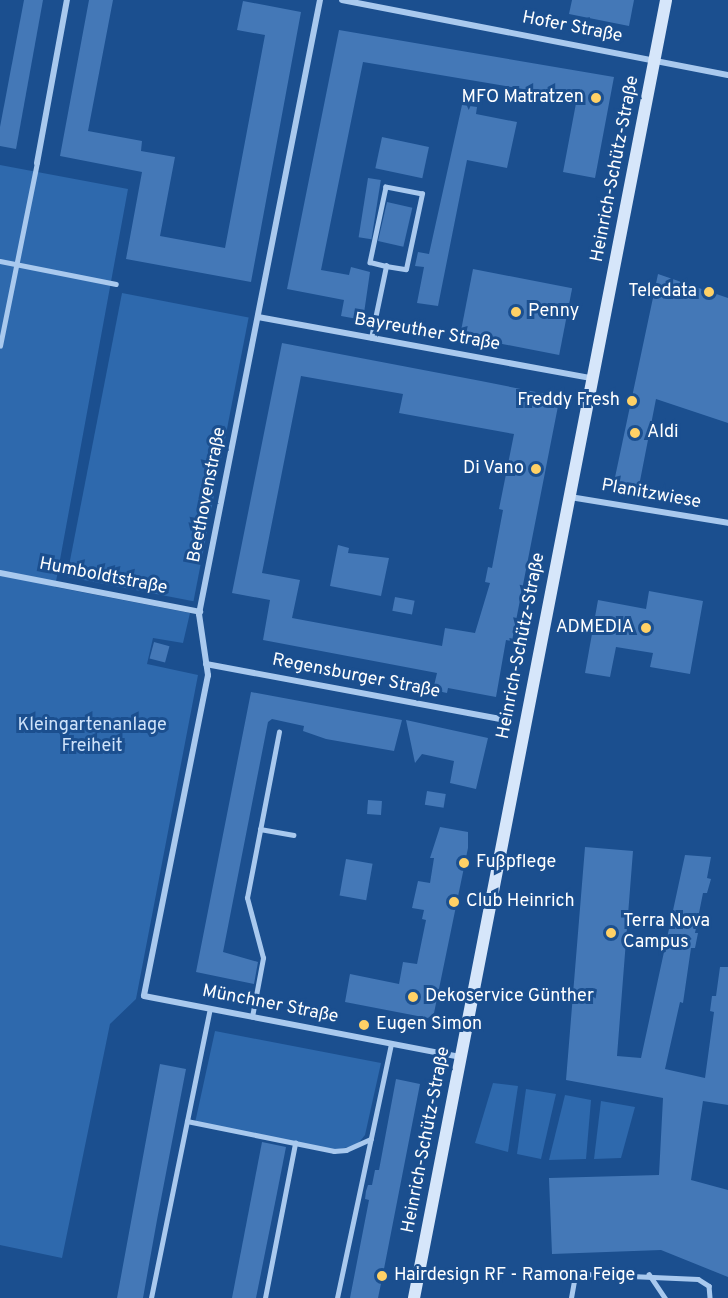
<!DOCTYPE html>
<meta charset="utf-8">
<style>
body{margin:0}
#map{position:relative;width:728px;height:1298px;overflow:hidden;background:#1b4f8f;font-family:Overpass,sans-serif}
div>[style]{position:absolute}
.green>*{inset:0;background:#2e69ad;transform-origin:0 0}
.building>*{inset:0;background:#4478b7;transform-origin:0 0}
.service>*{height:4.5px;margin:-2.25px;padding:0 2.25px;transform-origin:2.25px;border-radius:2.25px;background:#a9c9ee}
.minor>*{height:6px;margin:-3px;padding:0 3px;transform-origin:3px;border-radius:3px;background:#a9c9ee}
.secondary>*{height:12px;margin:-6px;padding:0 6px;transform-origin:6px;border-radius:6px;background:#d6e6fa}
.dots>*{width:16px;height:16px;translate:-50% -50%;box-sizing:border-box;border:3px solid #1b4f8f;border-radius:50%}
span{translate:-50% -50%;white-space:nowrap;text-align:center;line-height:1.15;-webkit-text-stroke:6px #1b4f8f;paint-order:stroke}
.street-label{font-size:18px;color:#fff}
.poi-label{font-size:18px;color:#fff}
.right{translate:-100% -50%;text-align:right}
.left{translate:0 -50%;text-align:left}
.park-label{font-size:18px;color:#cfe3fa}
</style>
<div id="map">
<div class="green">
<i style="clip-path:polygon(0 165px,128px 189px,55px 587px,190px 613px,183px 643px,153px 638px,147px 664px,198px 675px,136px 999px,110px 1024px,62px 1258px,0 1245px)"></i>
<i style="left:122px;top:293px;width:129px;height:289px;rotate:11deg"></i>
<i style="clip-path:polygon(215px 1031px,381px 1063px,365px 1135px,357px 1145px,336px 1150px,195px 1123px)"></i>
<i style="clip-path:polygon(493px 1083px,518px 1086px,508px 1152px,475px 1143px)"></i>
<i style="clip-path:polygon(526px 1089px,556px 1094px,541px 1159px,517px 1154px)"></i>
<i style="clip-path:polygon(565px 1095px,591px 1100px,586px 1159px,549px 1160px)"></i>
<i style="clip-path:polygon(601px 1101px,635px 1107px,621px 1158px,594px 1159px)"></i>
</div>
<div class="building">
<i style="clip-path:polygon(24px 0,43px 0,16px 149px,0 146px,0 127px)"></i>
<i style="clip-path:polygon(89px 0,113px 0,88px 131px,142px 141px,141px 151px,175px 157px,160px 236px,225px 248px,265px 35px,237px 30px,243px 1px,301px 12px,251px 282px,126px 259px,142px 172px,60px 156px)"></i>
<i style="clip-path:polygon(572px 0,634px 0,629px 26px,569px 14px)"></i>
<i style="clip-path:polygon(339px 30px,614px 77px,595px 178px,563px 172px,577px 98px,363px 62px,321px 270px,349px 275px,351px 267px,370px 272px,363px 320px,341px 316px,344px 300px,287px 289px)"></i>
<i style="clip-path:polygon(462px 105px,477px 107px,476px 114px,517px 122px,507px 168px,467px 160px,438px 306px,417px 303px,424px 267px,415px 266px,418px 252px,429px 254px)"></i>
<i style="left:382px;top:137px;width:48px;height:32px;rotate:12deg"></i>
<i style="left:368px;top:178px;width:13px;height:60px;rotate:9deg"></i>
<i style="left:387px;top:202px;width:26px;height:40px;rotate:13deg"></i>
<i style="left:473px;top:269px;width:101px;height:68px;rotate:11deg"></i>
<i style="clip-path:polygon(658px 274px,728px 298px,728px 423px,656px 399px,639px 486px,614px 482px)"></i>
<i style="clip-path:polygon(evenodd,282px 343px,481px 381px,556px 396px,559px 401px,512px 641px,506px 640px,496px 697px,448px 688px,447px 693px,433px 690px,437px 673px,263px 640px,270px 600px,232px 593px,282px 343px,301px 376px,403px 394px,399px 413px,514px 434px,499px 509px,503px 510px,492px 568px,488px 567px,485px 582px,490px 583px,475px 633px,445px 628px,442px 646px,292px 618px,300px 580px,262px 573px,301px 376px)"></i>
<i style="clip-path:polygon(338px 545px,349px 548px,348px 553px,389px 558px,381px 596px,330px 586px)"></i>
<i style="clip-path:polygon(649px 591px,703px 601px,690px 674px,650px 667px,653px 653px,616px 647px,610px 677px,585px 673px,598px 600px,646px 609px)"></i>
<i style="left:395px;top:597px;width:20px;height:14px;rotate:11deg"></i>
<i style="left:154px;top:642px;width:16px;height:17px;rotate:15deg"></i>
<i style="clip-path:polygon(251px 692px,402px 720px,394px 751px,326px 739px,303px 731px,304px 726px,272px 719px,268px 722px,223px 952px,258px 962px,254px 984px,196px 972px)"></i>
<i style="clip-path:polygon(406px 720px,488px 738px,476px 789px,450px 783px,454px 761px,422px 754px,415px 763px)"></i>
<i style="left:427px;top:791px;width:19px;height:14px;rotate:9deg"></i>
<i style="left:368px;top:800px;width:14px;height:14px;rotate:4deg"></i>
<i style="clip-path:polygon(440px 827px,468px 832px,468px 848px,434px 1013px,428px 1018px,345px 1002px,350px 974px,399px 984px,403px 962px,417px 964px,426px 920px,422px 919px,424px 910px,412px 908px,418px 881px,430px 883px,434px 858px,430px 858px)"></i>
<i style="clip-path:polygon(585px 847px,633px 851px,617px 1056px,641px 1058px,685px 855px,711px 857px,707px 878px,711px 879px,707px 893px,703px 893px,695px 933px,698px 933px,695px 948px,691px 948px,683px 1003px,680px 1002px,665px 1069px,705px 1078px,714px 1012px,710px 1011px,712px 996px,716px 996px,720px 967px,728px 967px,728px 1105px,703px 1101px,691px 1180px,728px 1190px,728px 1277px,661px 1250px,552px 1254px,549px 1178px,659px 1175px,663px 1098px,566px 1080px)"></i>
<i style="left:346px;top:859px;width:27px;height:37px;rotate:10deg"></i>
<i style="clip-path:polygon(160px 1064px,186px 1069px,157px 1220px,143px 1298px,117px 1298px)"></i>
<i style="clip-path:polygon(396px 1079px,420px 1084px,383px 1274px,378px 1298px,350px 1298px,369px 1200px,365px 1199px,366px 1191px,368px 1185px,372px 1185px,375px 1170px,379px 1170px)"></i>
<i style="clip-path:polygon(262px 1142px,286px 1147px,277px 1193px,256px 1298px,232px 1298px)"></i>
</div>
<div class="service">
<i style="left:0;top:261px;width:118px;rotate:11.2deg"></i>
<i style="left:371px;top:338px;width:74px;rotate:-78.2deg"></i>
<i style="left:386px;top:266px;width:20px;rotate:9deg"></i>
<i style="left:406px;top:269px;width:77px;rotate:-78deg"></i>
<i style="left:422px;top:194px;width:37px;rotate:-169deg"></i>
<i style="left:386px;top:187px;width:77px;rotate:102deg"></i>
<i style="left:370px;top:262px;width:16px;rotate:14deg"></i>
<i style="left:0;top:346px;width:187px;rotate:-78.6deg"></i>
<i style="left:260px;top:829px;width:34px;rotate:10deg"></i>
<i style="left:252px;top:1017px;width:60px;rotate:-79.4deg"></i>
<i style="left:263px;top:958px;width:62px;rotate:-104.9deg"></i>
<i style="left:247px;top:898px;width:169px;rotate:-79.1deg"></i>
<i style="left:187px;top:1121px;width:150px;rotate:11.5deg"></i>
<i style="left:334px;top:1151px;width:12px;rotate:-5deg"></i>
<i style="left:346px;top:1150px;width:27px;rotate:-24deg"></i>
<i style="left:649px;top:1274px;width:29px;rotate:56deg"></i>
<i style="left:151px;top:1298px;width:295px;rotate:-78.5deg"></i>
<i style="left:265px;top:1298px;width:158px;rotate:-79deg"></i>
<i style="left:337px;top:1298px;width:260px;rotate:-78deg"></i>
<i style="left:571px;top:1298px;width:17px;rotate:-80deg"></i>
<i style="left:574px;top:1281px;width:13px;rotate:-32deg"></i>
<i style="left:585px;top:1274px;width:113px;rotate:2.5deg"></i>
<i style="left:698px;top:1279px;width:13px;rotate:32deg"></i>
<i style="left:709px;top:1286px;width:12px;rotate:85deg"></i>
</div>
<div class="minor">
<i style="left:320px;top:0;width:626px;rotate:101.15deg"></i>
<i style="left:199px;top:614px;width:62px;rotate:81.6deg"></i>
<i style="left:208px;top:675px;width:327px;rotate:101.3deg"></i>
<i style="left:144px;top:996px;width:323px;rotate:10.9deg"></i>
<i style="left:342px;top:0;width:393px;rotate:11deg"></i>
<i style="left:37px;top:163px;width:166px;rotate:-79.6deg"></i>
<i style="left:258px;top:317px;width:340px;rotate:10.4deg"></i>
<i style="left:570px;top:497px;width:160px;rotate:9.3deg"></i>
<i style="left:0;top:573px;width:204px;rotate:11deg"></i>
<i style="left:206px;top:664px;width:298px;rotate:10.6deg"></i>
</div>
<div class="secondary">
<i style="left:414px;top:1298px;width:1322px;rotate:-79.01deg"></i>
</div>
<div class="dots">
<i style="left:596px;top:98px;background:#ffd166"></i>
<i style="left:709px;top:292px;background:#ffd166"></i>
<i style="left:516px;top:312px;background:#ffd166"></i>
<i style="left:632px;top:401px;background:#ffd166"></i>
<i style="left:635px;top:433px;background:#ffd166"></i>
<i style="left:536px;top:469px;background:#ffd166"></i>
<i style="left:646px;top:628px;background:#ffd166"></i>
<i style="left:464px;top:863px;background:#ffd166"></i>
<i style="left:454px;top:902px;background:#ffd166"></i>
<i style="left:611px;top:933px;background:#ffd166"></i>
<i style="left:413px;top:997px;background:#ffd166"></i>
<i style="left:364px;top:1025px;background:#ffd166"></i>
<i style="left:382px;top:1276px;background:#ffd166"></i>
</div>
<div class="street-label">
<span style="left:572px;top:28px;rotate:11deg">Hofer Straße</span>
<span style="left:616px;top:169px;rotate:-79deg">Heinrich-Schütz-Straße</span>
<span style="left:427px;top:333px;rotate:10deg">Bayreuther Straße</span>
<span style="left:208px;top:495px;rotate:-79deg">Beethovenstraße</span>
<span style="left:651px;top:495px;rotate:10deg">Planitzwiese</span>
<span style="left:103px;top:577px;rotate:11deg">Humboldtstraße</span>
<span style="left:522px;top:646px;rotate:-79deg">Heinrich-Schütz-Straße</span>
<span style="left:356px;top:677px;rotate:11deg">Regensburger Straße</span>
<span style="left:270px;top:1005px;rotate:11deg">Münchner Straße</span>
<span style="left:427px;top:1140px;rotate:-79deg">Heinrich-Schütz-Straße</span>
</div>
<div class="poi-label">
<span class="right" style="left:584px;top:98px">MFO Matratzen</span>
<span class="right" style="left:697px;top:292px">Teledata</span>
<span class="left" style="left:528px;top:312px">Penny</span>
<span class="right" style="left:620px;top:401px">Freddy Fresh</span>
<span class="left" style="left:647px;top:433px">Aldi</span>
<span class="right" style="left:524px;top:469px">Di Vano</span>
<span class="right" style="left:634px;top:628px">ADMEDIA</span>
<span class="left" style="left:476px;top:863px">Fußpflege</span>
<span class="left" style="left:466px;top:902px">Club Heinrich</span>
<span class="left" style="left:623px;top:933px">Terra Nova<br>Campus</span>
<span class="left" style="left:425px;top:997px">Dekoservice Günther</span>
<span class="left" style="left:376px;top:1025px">Eugen Simon</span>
<span class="left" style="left:394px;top:1276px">Hairdesign RF - Ramona Feige</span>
</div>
<div class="park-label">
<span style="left:92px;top:737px">Kleingartenanlage<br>Freiheit</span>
</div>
</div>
